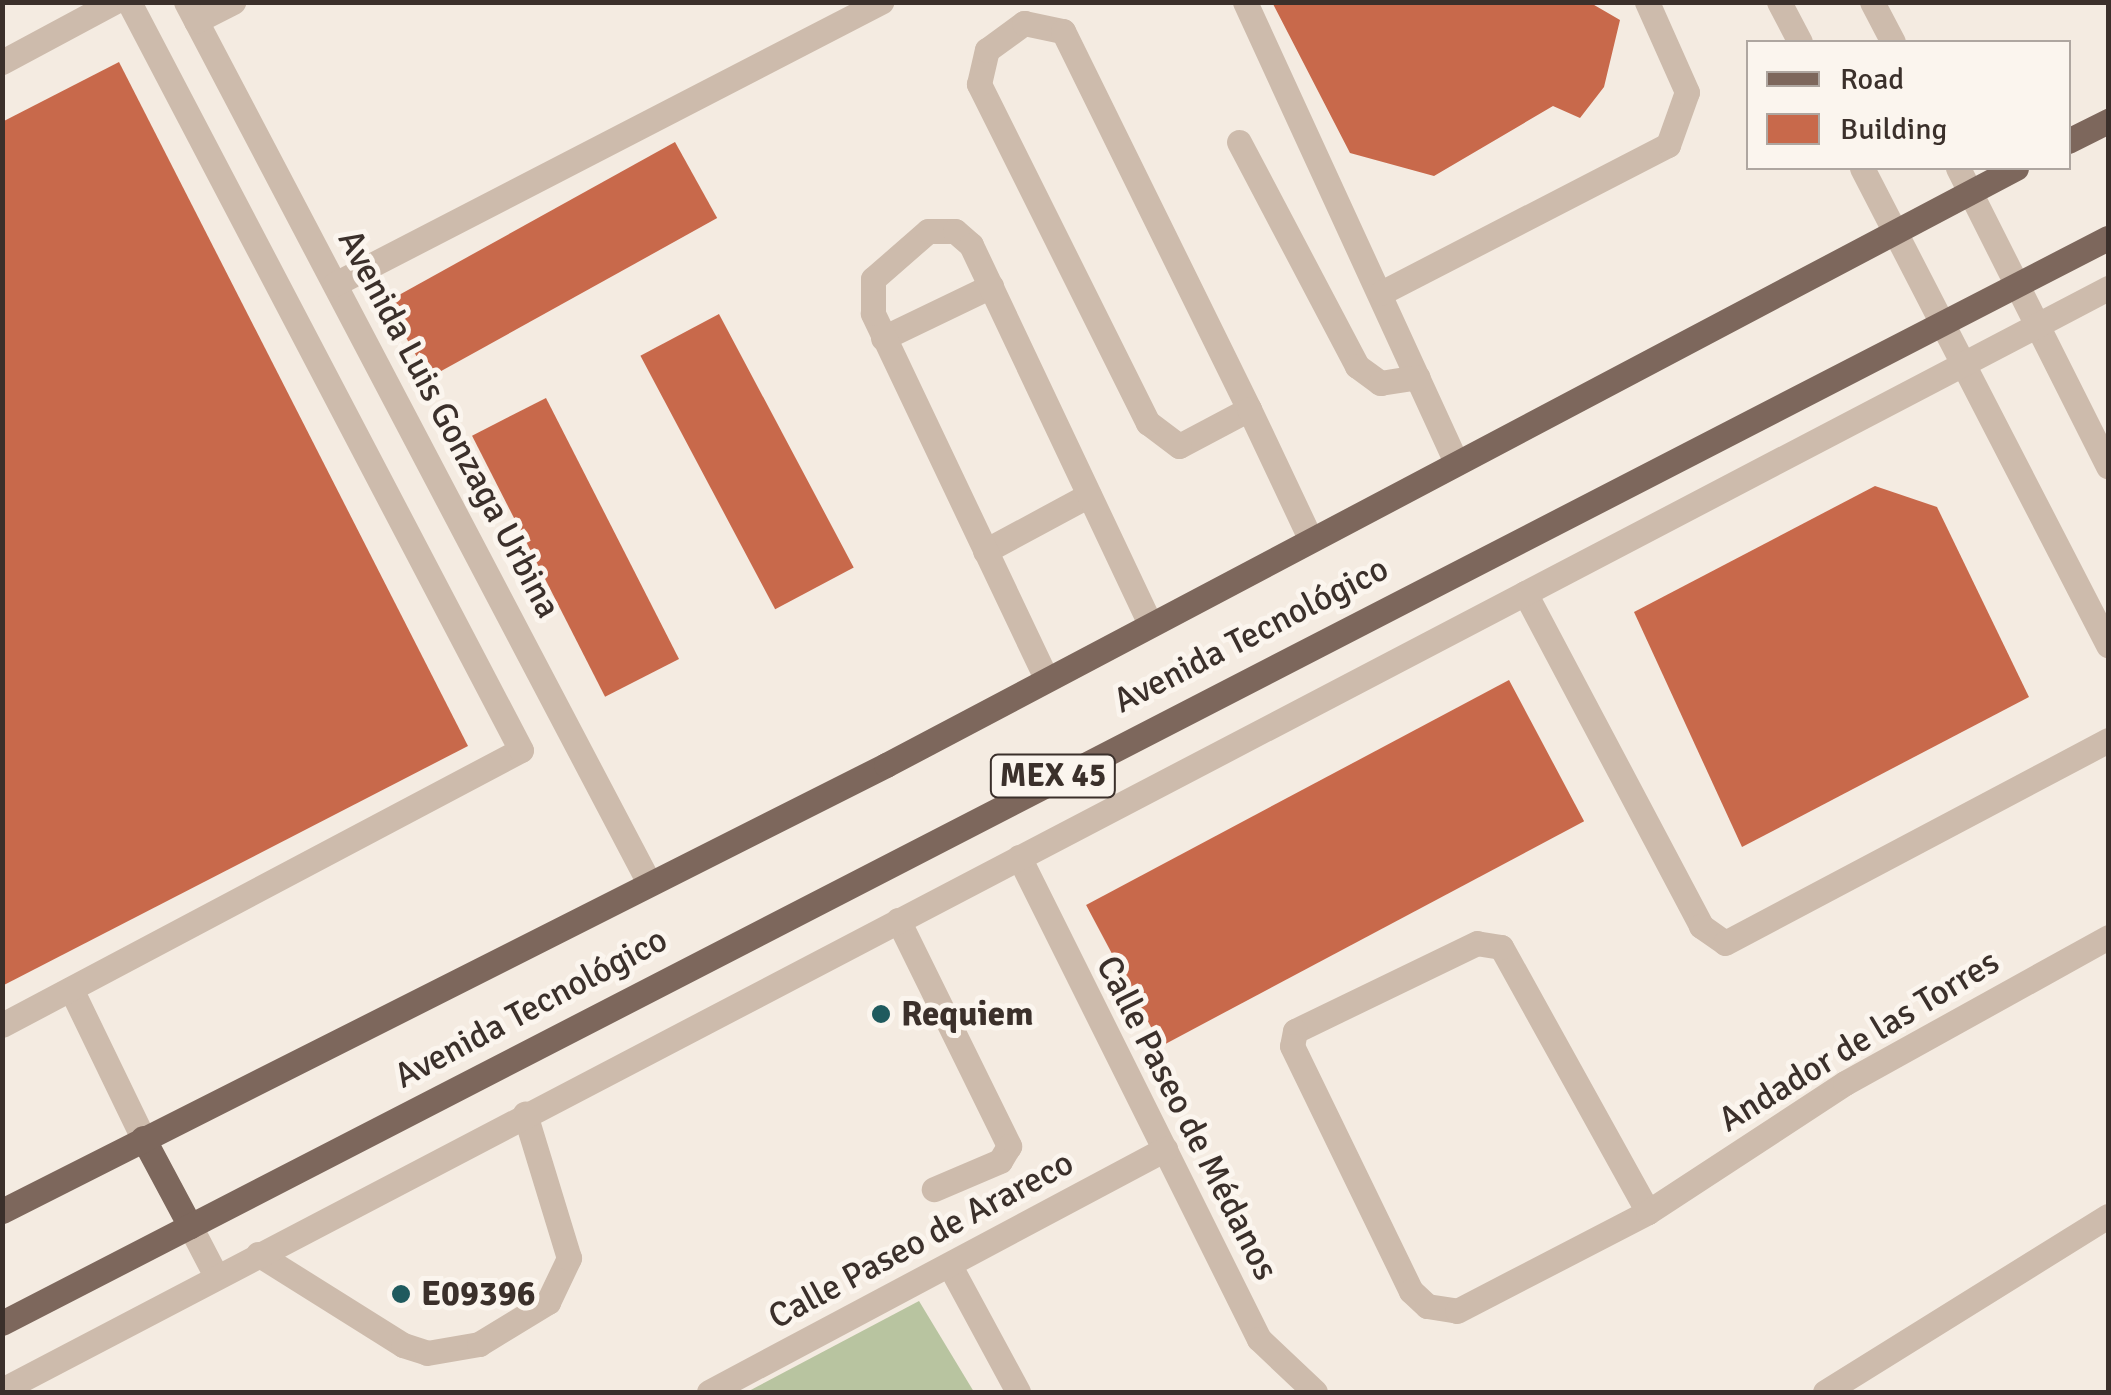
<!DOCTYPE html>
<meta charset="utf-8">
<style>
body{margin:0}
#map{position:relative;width:2111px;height:1395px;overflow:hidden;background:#f4ebe1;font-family:Signika,sans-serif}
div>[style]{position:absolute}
.green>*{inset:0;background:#b8c4a0}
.building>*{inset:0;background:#c8694b;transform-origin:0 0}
.minor>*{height:25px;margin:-12.5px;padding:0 12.5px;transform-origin:12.5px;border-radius:12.5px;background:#cdbbac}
.major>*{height:25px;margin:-12.5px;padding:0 12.5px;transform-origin:12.5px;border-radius:12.5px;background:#7d675c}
.dots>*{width:28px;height:28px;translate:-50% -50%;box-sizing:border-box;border:5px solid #fbf5ee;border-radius:50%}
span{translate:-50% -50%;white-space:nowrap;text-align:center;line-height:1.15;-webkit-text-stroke:10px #fbf5ee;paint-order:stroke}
.shield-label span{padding:2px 8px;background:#fbf5ee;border:2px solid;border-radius:8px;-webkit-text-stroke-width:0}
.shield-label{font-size:32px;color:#3b302b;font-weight:700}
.street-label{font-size:35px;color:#3b302b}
.poi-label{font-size:35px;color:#3b302b;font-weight:700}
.left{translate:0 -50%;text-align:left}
.frame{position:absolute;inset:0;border:5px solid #3b302b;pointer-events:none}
.legend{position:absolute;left:1746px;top:40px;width:325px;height:130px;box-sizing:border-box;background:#fbf5ee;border:2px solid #aea6a0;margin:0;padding:12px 18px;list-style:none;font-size:30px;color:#3b302b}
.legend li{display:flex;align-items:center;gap:20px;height:50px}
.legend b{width:50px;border:2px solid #aea6a0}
</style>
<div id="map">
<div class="green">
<i style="clip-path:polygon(919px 1301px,974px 1392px,747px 1392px)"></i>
</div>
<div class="building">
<i style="clip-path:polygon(1272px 2px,1589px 2px,1620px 20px,1604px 87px,1580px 118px,1553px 106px,1434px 176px,1350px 153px)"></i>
<i style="clip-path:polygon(119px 62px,468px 746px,2px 986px,2px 122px)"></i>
<i style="left:675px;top:142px;width:87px;height:330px;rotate:61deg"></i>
<i style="left:719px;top:314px;width:287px;height:89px;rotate:62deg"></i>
<i style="left:546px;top:398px;width:293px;height:83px;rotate:63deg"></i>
<i style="clip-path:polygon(1875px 486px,1937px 507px,2029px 697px,1742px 847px,1634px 612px)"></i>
<i style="left:1509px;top:680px;width:160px;height:479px;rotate:62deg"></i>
</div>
<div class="minor">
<i style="left:186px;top:2px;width:991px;rotate:62.27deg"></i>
<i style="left:1245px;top:2px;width:506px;rotate:65.36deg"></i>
<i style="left:1779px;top:2px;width:45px;rotate:62.3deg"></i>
<i style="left:1872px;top:2px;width:45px;rotate:62.3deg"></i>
<i style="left:196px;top:21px;width:42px;rotate:-27.2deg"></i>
<i style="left:2px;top:62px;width:127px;rotate:-28.2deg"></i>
<i style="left:1239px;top:142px;width:253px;rotate:62.2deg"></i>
<i style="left:1357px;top:366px;width:29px;rotate:36deg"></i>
<i style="left:1380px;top:383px;width:38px;rotate:-9deg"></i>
<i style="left:1862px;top:168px;width:537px;rotate:62.72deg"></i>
<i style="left:1958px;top:168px;width:334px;rotate:63.3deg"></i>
<i style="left:335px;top:284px;width:615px;rotate:-27.32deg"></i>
<i style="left:1381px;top:293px;width:323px;rotate:-27.3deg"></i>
<i style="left:1668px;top:145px;width:56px;rotate:-70.3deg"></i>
<i style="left:1687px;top:92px;width:98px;rotate:-114deg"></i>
<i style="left:883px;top:338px;width:120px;rotate:-25.7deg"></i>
<i style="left:1249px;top:409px;width:79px;rotate:152.1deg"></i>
<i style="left:1179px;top:446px;width:39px;rotate:-143deg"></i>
<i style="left:1148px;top:423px;width:379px;rotate:-116.5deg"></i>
<i style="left:979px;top:84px;width:35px;rotate:-77deg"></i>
<i style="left:987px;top:50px;width:46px;rotate:-36.1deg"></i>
<i style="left:1024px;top:23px;width:40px;rotate:12deg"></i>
<i style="left:1063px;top:31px;width:421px;rotate:63.8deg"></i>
<i style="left:1249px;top:409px;width:143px;rotate:64.7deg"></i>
<i style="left:985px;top:551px;width:118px;rotate:-28.3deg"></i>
<i style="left:1525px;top:593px;width:377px;rotate:62.1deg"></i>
<i style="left:1701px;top:926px;width:29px;rotate:35deg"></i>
<i style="left:1725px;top:943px;width:433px;rotate:-27.9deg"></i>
<i style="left:1046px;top:678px;width:404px;rotate:-115.4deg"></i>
<i style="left:873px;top:313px;width:34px;rotate:-90deg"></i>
<i style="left:873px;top:279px;width:73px;rotate:-41.1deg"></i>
<i style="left:928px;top:231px;width:27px"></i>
<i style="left:955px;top:231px;width:21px;rotate:41deg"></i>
<i style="left:971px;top:245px;width:419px;rotate:64.7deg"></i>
<i style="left:1019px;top:857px;width:538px;rotate:63.53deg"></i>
<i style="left:1259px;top:1339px;width:77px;rotate:43.4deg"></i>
<i style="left:898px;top:920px;width:252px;rotate:63.8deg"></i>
<i style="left:1009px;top:1146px;width:17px;rotate:121deg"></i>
<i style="left:1000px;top:1161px;width:72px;rotate:157deg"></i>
<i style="left:71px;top:989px;width:165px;rotate:64.2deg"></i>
<i style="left:2px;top:1025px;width:587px;rotate:-27.92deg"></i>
<i style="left:521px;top:750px;width:844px;rotate:-117.66deg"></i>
<i style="left:1648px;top:1212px;width:303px;rotate:-119deg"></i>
<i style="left:1501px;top:947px;width:24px;rotate:-171deg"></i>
<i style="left:1477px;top:943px;width:202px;rotate:154.2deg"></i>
<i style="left:1295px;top:1031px;width:15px;rotate:101deg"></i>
<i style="left:1292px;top:1046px;width:272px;rotate:64.1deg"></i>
<i style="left:1411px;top:1291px;width:22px;rotate:43deg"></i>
<i style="left:1427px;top:1306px;width:30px;rotate:9deg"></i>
<i style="left:1457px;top:1311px;width:215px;rotate:-27.4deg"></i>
<i style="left:1648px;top:1212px;width:235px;rotate:-33.2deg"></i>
<i style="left:1845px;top:1083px;width:301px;rotate:-29deg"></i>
<i style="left:190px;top:1226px;width:56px;rotate:62.5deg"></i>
<i style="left:258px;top:1254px;width:171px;rotate:32.1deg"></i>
<i style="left:403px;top:1345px;width:25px;rotate:18deg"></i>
<i style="left:427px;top:1353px;width:53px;rotate:-9.8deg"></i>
<i style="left:479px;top:1344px;width:81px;rotate:-31.3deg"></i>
<i style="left:548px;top:1302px;width:49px;rotate:-64.5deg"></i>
<i style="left:569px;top:1258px;width:151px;rotate:-107deg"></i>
<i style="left:950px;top:1266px;width:143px;rotate:61.6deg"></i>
<i style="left:2px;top:1390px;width:2377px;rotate:-27.62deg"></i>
<i style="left:709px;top:1392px;width:517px;rotate:-28.05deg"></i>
<i style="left:1825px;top:1392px;width:333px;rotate:-31.9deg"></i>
</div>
<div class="major">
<i style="left:2068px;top:141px;width:45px;rotate:-26.6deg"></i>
<i style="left:143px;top:1138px;width:100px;rotate:61.9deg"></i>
<i style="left:2px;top:1211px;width:990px;rotate:-26.77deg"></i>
<i style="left:886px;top:765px;width:1278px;rotate:-27.85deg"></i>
<i style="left:2px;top:1323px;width:2369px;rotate:-27.26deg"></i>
</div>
<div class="dots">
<i style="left:881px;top:1014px;background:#1f5a5e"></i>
<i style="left:401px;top:1294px;background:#1f5a5e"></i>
</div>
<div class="shield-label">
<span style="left:1053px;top:776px">MEX 45</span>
</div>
<div class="street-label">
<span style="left:449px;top:424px;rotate:62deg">Avenida Luis Gonzaga Urbina</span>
<span style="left:1251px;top:635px;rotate:-27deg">Avenida Tecnológico</span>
<span style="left:531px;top:1008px;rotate:-28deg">Avenida Tecnológico</span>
<span style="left:1859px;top:1041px;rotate:-31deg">Andador de las Torres</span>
<span style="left:1187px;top:1118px;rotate:63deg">Calle Paseo de Médanos</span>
<span style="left:921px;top:1240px;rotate:-28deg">Calle Paseo de Arareco</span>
</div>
<div class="poi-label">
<span class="left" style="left:901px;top:1014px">Requiem</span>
<span class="left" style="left:421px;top:1294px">E09396</span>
</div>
<div class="frame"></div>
<ul class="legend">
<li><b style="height:12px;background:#7d675c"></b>Road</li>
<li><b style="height:28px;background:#c8694b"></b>Building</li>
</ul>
</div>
